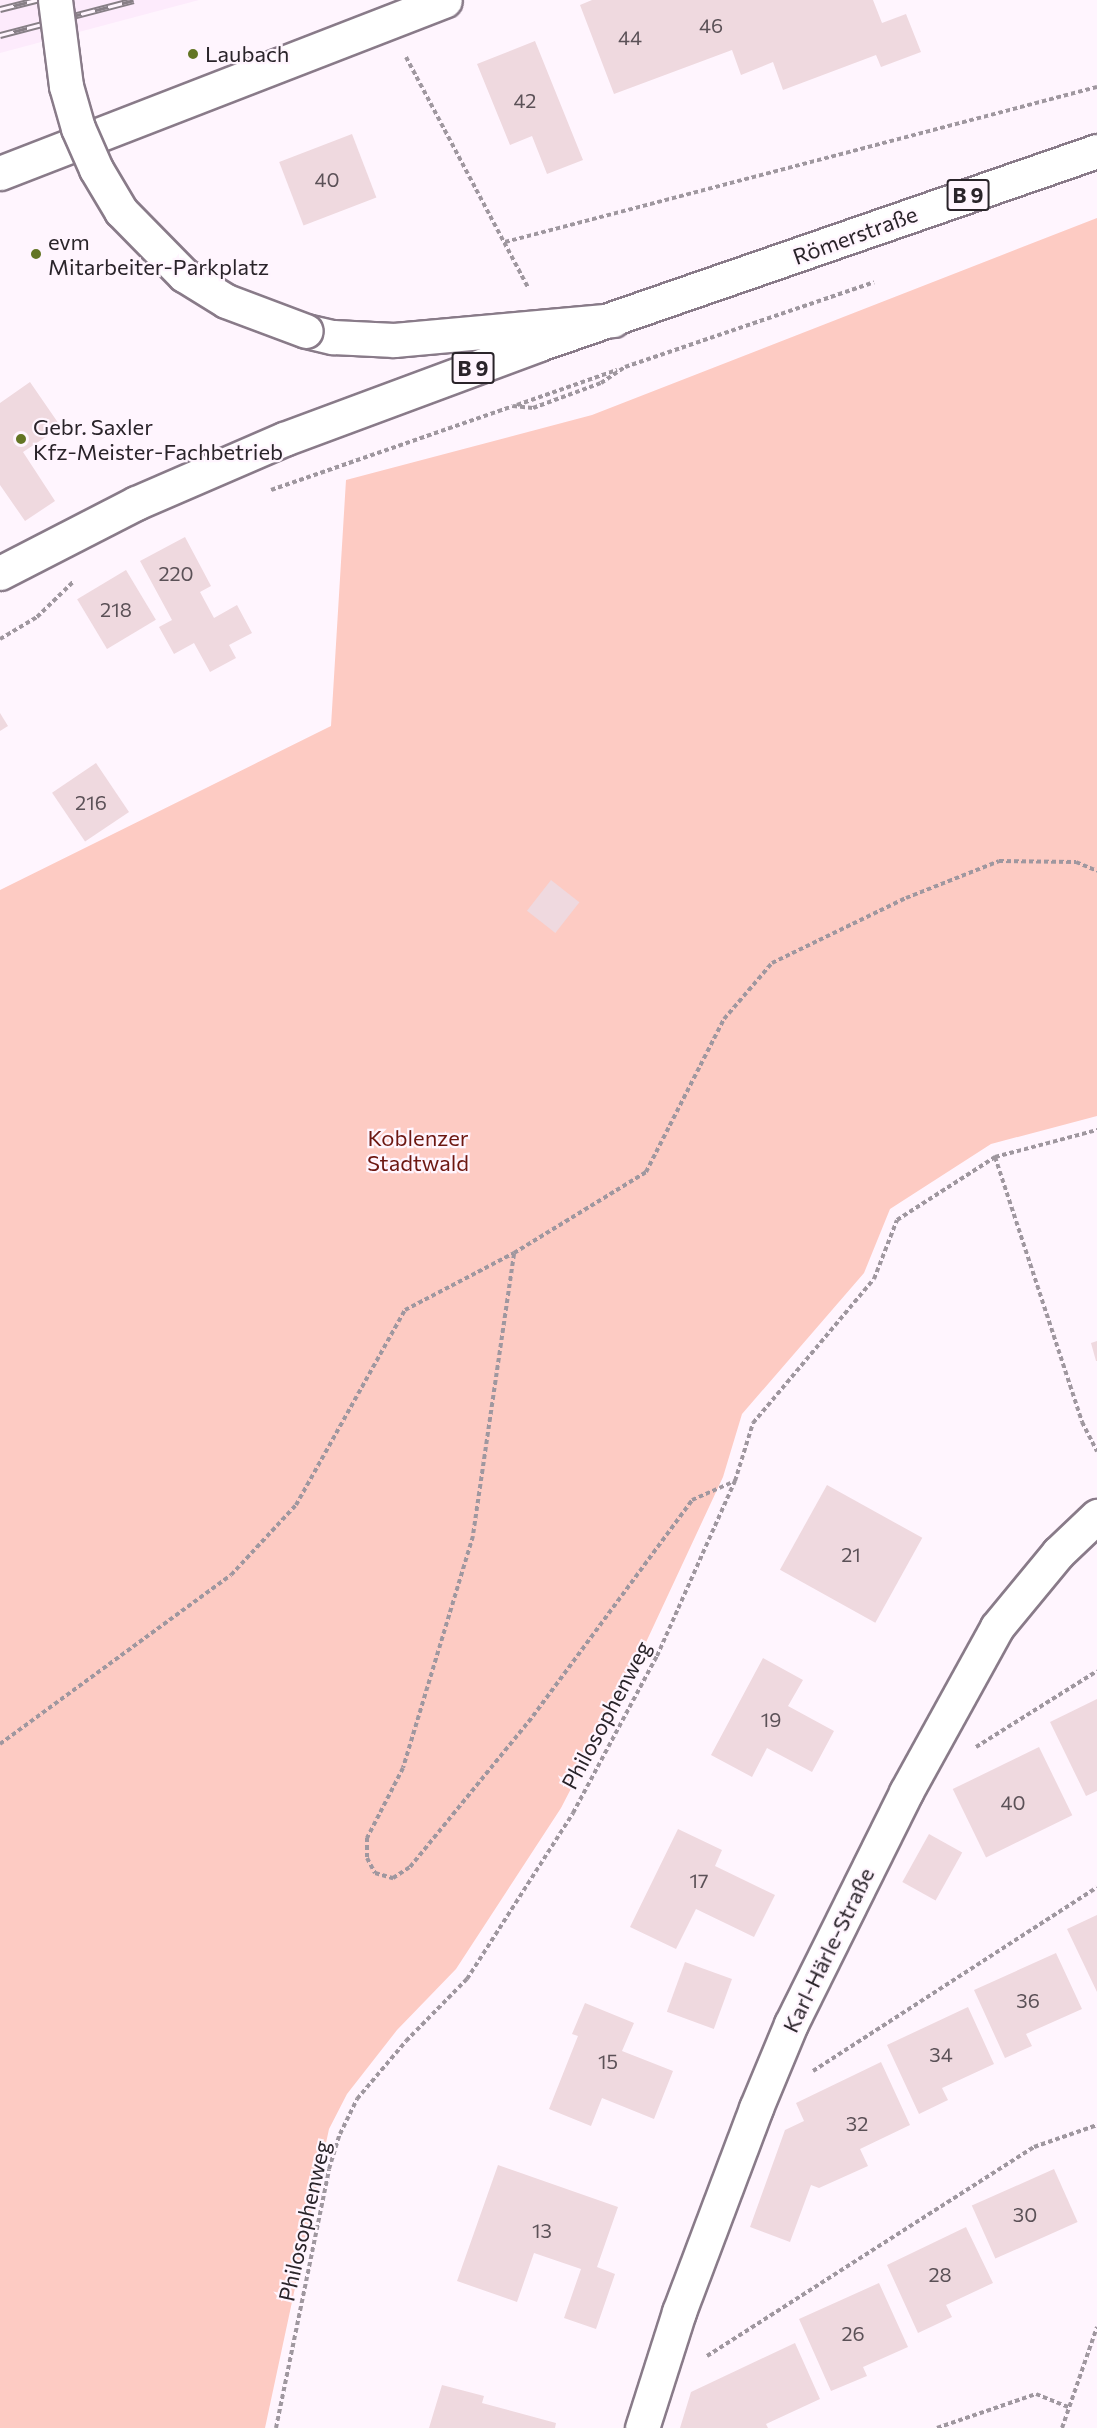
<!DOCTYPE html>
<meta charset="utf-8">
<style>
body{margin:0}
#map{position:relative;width:1097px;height:2428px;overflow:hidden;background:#fff5fe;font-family:Commissioner,sans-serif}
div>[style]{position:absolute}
.built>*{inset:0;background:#fdebfc}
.green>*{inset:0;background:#fdcbc3}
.building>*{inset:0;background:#efd9df;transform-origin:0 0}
.path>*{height:4px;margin-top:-2px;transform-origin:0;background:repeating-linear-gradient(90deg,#9f979f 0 4.5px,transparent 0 7.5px)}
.roads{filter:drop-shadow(2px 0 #897b89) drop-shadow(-2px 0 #897b89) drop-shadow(0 2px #897b89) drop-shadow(0 -2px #897b89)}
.minor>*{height:33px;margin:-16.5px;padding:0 16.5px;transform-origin:16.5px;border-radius:16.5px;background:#fff}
.major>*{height:33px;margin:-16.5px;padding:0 16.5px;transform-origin:16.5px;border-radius:16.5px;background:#fff}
.highway>*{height:33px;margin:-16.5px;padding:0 16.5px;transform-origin:16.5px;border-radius:16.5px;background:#fff}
.rail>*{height:7px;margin-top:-3.5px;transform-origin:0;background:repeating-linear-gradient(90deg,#fff5fe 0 14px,#877f86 0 28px);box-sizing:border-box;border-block:2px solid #877f86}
.bridges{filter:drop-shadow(2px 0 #897b89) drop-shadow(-2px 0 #897b89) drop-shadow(0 2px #897b89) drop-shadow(0 -2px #897b89)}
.highway-bridge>*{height:33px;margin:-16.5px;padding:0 16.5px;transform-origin:16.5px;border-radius:16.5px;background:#fff}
.dots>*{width:16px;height:16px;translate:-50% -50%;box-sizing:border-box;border:3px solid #fff5fe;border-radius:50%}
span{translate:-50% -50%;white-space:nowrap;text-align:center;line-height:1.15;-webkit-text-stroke:4.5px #fff5fe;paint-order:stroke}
.number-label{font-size:20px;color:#5b5157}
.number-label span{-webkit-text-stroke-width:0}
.shield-label span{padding:2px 4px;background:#fff5fe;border:2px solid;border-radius:4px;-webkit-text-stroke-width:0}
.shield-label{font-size:21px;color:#2a242a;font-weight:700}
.poi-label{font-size:22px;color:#2a242a}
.left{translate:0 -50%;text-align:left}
.street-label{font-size:22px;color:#2a242a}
.park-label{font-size:22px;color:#6d1711}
</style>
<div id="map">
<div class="built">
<i style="clip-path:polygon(0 0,199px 0,0 53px)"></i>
</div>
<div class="green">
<i style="clip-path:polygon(1097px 218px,1097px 1116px,991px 1144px,890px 1209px,864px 1273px,742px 1414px,723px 1477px,641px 1653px,561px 1808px,456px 1969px,397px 2030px,347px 2094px,329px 2129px,265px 2428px,0 2428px,0 890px,331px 726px,346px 480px,592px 415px)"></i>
</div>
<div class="building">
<i style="clip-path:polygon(592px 0,873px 0,882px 23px,906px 14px,921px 52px,881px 67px,876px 55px,783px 90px,773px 62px,741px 75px,732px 50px,614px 94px,580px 5px)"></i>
<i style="clip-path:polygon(535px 41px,583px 160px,547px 174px,532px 136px,510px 145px,477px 64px)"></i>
<i style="left:352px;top:134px;width:68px;height:78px;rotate:69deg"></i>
<i style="clip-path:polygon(30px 382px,61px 427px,23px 452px,55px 501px,25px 521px,0 485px,0 403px)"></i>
<i style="clip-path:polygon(185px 537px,211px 586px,200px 592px,214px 618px,237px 605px,252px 633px,229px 645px,236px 658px,210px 672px,194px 643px,174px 654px,159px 627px,172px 620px,140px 561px)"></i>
<i style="left:126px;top:570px;width:58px;height:57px;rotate:59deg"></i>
<i style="clip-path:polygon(0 713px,8px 726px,0 731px)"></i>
<i style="left:96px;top:763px;width:59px;height:53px;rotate:56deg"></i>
<i style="left:551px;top:880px;width:36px;height:39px;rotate:38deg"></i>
<i style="clip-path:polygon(1097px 1341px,1097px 1361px,1096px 1361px,1091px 1343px)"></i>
<i style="left:827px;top:1485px;width:109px;height:97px;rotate:29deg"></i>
<i style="clip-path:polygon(763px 1658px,803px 1680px,788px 1706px,834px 1731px,812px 1772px,767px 1748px,752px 1777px,711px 1755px)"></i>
<i style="clip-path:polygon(1097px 1699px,1097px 1791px,1086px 1796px,1050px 1722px)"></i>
<i style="left:1039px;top:1747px;width:76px;height:96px;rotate:64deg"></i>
<i style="clip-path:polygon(678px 1829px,722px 1850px,715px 1866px,775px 1895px,754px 1937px,696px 1909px,676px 1949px,630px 1927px)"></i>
<i style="left:929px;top:1834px;width:38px;height:55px;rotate:29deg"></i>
<i style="clip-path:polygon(1097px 1915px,1097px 1992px,1067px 1929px)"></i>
<i style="clip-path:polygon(1056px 1953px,1082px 2009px,1026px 2034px,1032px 2046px,1005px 2058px,974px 1990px)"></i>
<i style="left:685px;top:1962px;width:50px;height:53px;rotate:20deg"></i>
<i style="clip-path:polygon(585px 2003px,634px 2023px,622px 2051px,673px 2071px,654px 2119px,602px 2098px,591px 2126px,549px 2109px,578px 2036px,572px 2034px)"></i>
<i style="clip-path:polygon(968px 2007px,994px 2064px,942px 2088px,948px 2100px,919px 2114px,887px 2045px)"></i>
<i style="clip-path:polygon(881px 2062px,910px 2125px,860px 2149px,868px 2166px,819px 2188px,811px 2185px,790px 2242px,750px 2227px,785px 2130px,804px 2121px,796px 2103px)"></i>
<i style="clip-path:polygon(498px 2165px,618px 2207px,597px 2267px,615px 2274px,596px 2329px,564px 2318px,581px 2269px,534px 2253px,517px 2302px,457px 2281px)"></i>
<i style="left:1054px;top:2169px;width:58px;height:90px;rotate:66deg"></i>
<i style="clip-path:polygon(966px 2227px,993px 2283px,946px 2305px,952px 2317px,918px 2333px,887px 2265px)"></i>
<i style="clip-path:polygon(879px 2283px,908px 2347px,863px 2367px,867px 2376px,831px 2391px,799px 2319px)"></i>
<i style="clip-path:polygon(795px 2343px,820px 2399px,766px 2424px,768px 2428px,680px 2428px,691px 2392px)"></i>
<i style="clip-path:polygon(442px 2385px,484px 2396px,482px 2403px,556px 2423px,555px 2428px,429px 2428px)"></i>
</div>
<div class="path">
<i style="left:406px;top:57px;width:260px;rotate:62.1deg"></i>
<i style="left:505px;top:242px;width:612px;rotate:-14.67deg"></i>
<i style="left:517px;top:405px;width:106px;rotate:-19.3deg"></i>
<i style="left:271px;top:490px;width:256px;rotate:-19.1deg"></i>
<i style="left:513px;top:406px;width:20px;rotate:6deg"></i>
<i style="left:533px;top:408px;width:72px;rotate:-20.2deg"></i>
<i style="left:601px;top:383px;width:29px;rotate:-34deg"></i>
<i style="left:625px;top:367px;width:263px;rotate:-18.8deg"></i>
<i style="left:0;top:639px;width:43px;rotate:-30.7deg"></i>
<i style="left:37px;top:617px;width:52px;rotate:-44.2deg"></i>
<i style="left:995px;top:1157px;width:279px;rotate:71.8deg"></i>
<i style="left:1082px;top:1422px;width:33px;rotate:63deg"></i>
<i style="left:514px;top:1254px;width:285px;rotate:98.3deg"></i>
<i style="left:473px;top:1536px;width:242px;rotate:106.8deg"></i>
<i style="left:403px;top:1768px;width:79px;rotate:117.2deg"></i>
<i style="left:367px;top:1838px;width:20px;rotate:90deg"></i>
<i style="left:367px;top:1858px;width:17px;rotate:62deg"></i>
<i style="left:375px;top:1873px;width:19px;rotate:16deg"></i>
<i style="left:393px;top:1878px;width:20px;rotate:-33deg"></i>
<i style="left:410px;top:1867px;width:195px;rotate:-50.8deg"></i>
<i style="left:533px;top:1716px;width:268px;rotate:-53.6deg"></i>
<i style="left:692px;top:1500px;width:47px;rotate:-23.8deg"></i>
<i style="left:0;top:1744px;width:286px;rotate:-36.2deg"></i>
<i style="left:231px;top:1575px;width:96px;rotate:-47.1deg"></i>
<i style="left:296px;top:1505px;width:223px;rotate:-60.8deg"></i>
<i style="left:405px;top:1310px;width:123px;rotate:-27.6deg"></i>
<i style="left:514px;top:1253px;width:155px;rotate:-31.5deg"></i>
<i style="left:646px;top:1172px;width:172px;rotate:-63deg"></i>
<i style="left:724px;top:1019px;width:74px;rotate:-49.4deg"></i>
<i style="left:772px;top:963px;width:149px;rotate:-25.9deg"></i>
<i style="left:906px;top:898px;width:100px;rotate:-21.7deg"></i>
<i style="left:999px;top:861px;width:77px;rotate:0.7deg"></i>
<i style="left:1076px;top:862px;width:23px;rotate:23deg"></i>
<i style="left:976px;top:1747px;width:143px;rotate:-32.1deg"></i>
<i style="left:813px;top:2071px;width:338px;rotate:-32.9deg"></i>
<i style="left:707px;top:2356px;width:388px;rotate:-32.6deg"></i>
<i style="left:1034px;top:2147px;width:67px;rotate:-19.2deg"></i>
<i style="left:276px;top:2428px;width:264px;rotate:-78.4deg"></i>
<i style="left:329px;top:2169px;width:37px;rotate:-73deg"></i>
<i style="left:340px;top:2134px;width:39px;rotate:-64deg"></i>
<i style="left:357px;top:2099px;width:76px;rotate:-49.8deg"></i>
<i style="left:406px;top:2041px;width:87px;rotate:-45.5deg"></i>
<i style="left:467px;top:1979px;width:197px;rotate:-57.4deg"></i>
<i style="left:573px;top:1813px;width:178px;rotate:-61.9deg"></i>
<i style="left:657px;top:1656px;width:192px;rotate:-66deg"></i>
<i style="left:735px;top:1481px;width:61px;rotate:-72.8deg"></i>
<i style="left:753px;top:1423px;width:188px;rotate:-50deg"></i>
<i style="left:874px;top:1279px;width:63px;rotate:-68.7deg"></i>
<i style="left:897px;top:1220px;width:117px;rotate:-32.7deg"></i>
<i style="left:995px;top:1157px;width:106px;rotate:-14.8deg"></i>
<i style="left:937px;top:2428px;width:105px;rotate:-19deg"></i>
<i style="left:1036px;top:2394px;width:35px;rotate:22deg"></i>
<i style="left:1062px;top:2428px;width:107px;rotate:-70.9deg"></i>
</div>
<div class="roads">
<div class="minor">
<i style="left:0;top:173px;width:477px;rotate:-21.2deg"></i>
<i style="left:642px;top:2428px;width:122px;rotate:-72.3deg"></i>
<i style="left:679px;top:2312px;width:218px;rotate:-69.3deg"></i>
<i style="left:756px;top:2108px;width:91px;rotate:-67.4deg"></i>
<i style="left:791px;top:2024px;width:259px;rotate:-63.6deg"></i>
<i style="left:906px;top:1792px;width:188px;rotate:-61.1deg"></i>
<i style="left:997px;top:1627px;width:96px;rotate:-50.5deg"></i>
<i style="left:1058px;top:1553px;width:54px;rotate:-43.5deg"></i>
</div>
<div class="major">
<i style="left:0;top:573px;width:153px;rotate:-27.2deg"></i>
<i style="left:136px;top:503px;width:161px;rotate:-23.4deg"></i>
<i style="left:284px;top:439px;width:272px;rotate:-20.4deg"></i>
<i style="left:539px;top:344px;width:590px;rotate:-19.08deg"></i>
</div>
<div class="highway">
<i style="left:306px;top:331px;width:28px;rotate:13deg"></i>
<i style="left:333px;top:337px;width:61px;rotate:2.8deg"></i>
<i style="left:394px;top:340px;width:220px;rotate:-5.2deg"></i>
</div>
</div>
<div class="rail">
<i style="left:0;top:9px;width:38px;rotate:-14deg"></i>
<i style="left:0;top:35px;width:138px;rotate:-14.6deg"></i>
</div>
<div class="bridges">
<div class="highway-bridge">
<i style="left:55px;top:0;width:87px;rotate:82.7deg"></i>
<i style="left:66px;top:86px;width:44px;rotate:74.1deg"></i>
<i style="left:78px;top:128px;width:45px;rotate:66.3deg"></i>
<i style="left:96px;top:169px;width:49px;rotate:59.2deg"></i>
<i style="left:121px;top:211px;width:90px;rotate:45.5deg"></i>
<i style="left:184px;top:275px;width:49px;rotate:31.8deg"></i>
<i style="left:226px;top:301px;width:85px;rotate:20.6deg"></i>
</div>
</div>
<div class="dots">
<i style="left:193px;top:54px;background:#637524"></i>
<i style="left:36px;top:254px;background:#637524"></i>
<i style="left:21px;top:439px;background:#637524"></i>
</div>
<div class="number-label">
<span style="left:711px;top:25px">46</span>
<span style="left:630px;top:37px">44</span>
<span style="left:525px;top:100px">42</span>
<span style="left:327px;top:179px">40</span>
<span style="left:176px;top:573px">220</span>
<span style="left:116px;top:609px">218</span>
<span style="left:91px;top:802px">216</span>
<span style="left:851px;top:1554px">21</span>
<span style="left:771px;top:1719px">19</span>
<span style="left:1013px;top:1802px">40</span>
<span style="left:699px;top:1880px">17</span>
<span style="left:1028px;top:2000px">36</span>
<span style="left:941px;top:2054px">34</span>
<span style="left:608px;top:2061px">15</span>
<span style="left:857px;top:2123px">32</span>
<span style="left:1025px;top:2214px">30</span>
<span style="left:542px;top:2230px">13</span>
<span style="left:940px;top:2274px">28</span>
<span style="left:853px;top:2333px">26</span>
</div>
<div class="shield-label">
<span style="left:968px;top:195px">B 9</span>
<span style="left:473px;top:368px">B 9</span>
</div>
<div class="poi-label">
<span class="left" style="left:205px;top:54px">Laubach</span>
<span class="left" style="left:48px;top:254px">evm<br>Mitarbeiter-Parkplatz</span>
<span class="left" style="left:33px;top:439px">Gebr. Saxler<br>Kfz-Meister-Fachbetrieb</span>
</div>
<div class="street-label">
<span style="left:855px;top:235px;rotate:-20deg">Römerstraße</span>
<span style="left:606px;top:1715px;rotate:-62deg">Philosophenweg</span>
<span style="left:828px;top:1950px;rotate:-64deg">Karl-Härle-Straße</span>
<span style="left:304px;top:2221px;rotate:-77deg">Philosophenweg</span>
</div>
<div class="park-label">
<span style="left:418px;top:1150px">Koblenzer<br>Stadtwald</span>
</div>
</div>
